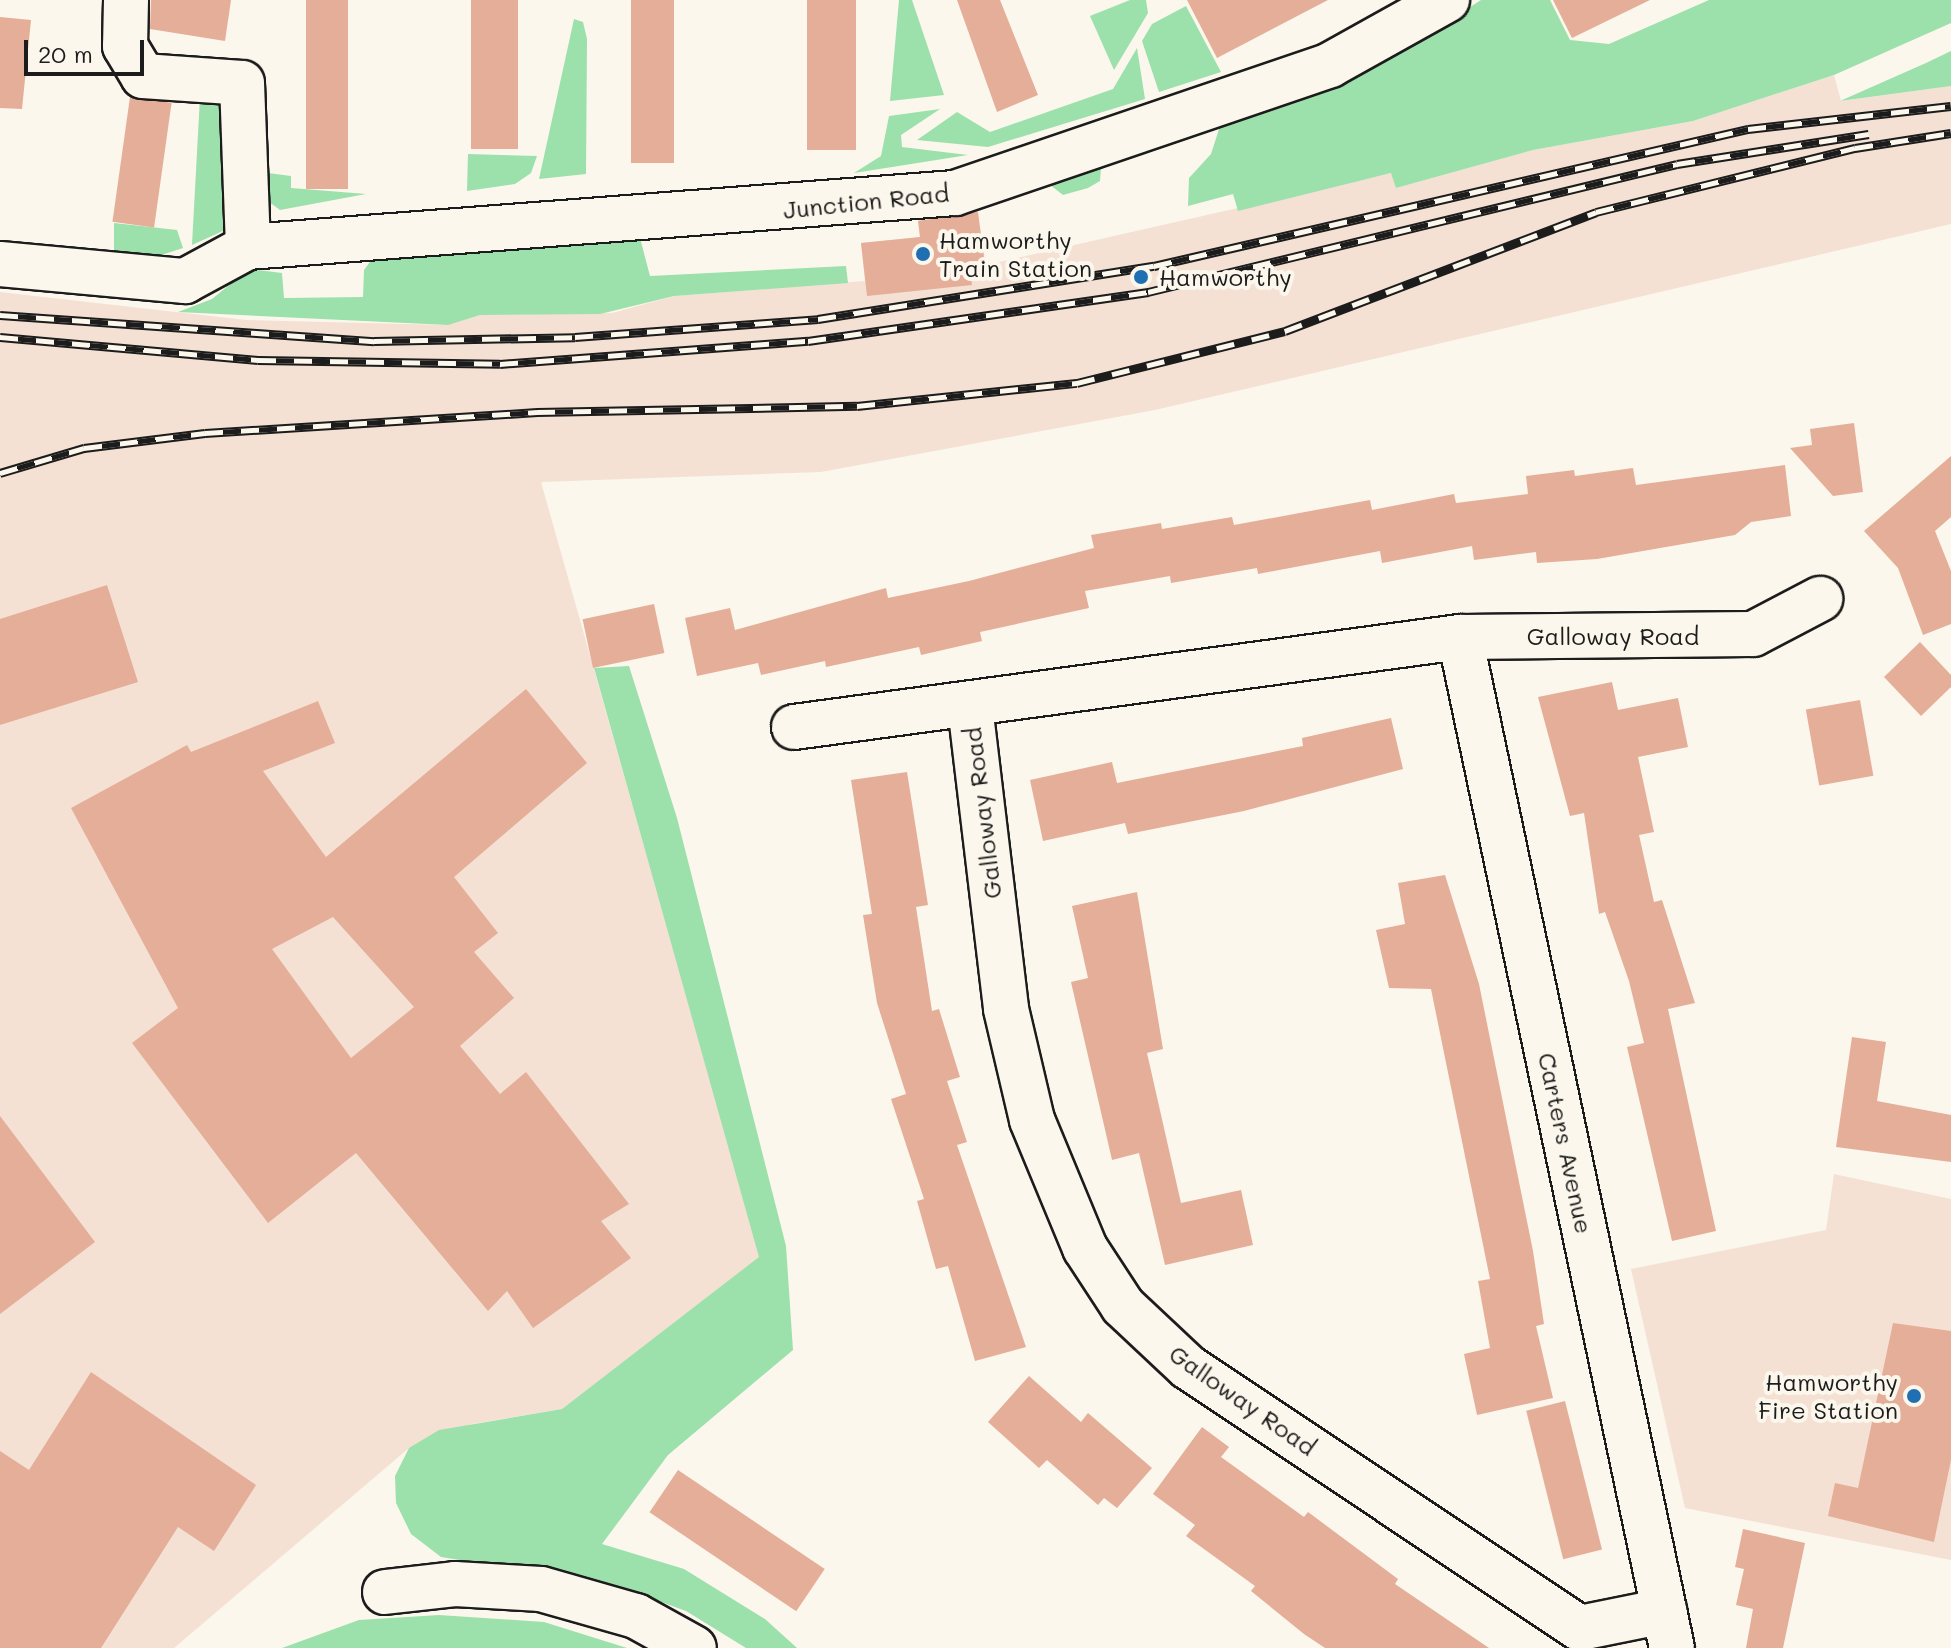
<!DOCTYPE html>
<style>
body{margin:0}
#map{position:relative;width:1951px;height:1648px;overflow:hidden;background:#fbf7ec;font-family:Mali,sans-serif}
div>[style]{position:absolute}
.built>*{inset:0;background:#f4e1d3}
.green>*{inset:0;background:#9ce0ab}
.building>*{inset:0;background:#e4ae99;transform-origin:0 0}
.roads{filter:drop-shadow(2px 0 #1c1c1c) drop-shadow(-2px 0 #1c1c1c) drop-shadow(0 2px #1c1c1c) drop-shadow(0 -2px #1c1c1c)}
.minor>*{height:44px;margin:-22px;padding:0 22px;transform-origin:22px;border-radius:22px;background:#fbf7ec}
.rail>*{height:9px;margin-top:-4.5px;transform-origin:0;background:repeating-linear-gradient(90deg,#fbf7ec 0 18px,#1c1c1c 0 36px);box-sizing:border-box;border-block:2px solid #1c1c1c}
.dots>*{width:22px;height:22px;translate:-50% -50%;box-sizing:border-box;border:4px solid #fbf7ec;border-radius:50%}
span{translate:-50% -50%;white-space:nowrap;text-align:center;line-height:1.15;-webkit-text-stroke:8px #fbf7ec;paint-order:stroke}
.street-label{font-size:24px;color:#1c1c1c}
.poi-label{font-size:24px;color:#1c1c1c}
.left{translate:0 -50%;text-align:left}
.right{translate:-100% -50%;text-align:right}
.scale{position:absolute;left:24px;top:40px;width:120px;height:36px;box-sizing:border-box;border:4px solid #1c1c1c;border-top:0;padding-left:10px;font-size:24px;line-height:28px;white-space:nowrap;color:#1c1c1c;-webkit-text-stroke:6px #fbf7ec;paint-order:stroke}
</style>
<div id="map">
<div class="built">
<i style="clip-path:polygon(1834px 75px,1841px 101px,1951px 86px,1951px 224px,1155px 410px,821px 472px,541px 482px,760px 1257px,562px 1409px,472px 1424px,409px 1448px,174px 1648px,0 1648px,0 292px,246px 320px,447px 325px,480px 315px,612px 313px,674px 296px,865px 281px,861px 243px,920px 237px,918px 217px,977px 211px,986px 265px,1392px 173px,1396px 188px,1533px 150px,1693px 121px)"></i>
<i style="clip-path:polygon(1834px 1174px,1951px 1199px,1951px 1560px,1685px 1508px,1631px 1269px,1826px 1230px)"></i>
</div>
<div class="green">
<i style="clip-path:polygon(899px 0,912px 0,944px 95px,890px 101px)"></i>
<i style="clip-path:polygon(1130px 0,1146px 0,1148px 13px,1114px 70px,1090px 16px)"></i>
<i style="clip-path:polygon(1481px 0,1550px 0,1570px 40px,1609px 44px,1709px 0,1951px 0,1951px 23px,1834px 75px,1693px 121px,1533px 150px,1396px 188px,1391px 173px,1238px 211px,1233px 194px,1188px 206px,1189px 178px,1211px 154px,1220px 126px,1421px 39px)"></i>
<i style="clip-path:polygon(1186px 6px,1221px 72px,1159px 92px,1142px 41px,1152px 24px)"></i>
<i style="clip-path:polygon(574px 19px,583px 22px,587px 39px,586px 174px,539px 179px)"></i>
<i style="clip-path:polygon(1137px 48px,1145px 99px,988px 147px,917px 140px,957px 112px,990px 132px,1113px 89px)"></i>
<i style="clip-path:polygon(1951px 51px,1951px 86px,1840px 101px,1926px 63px)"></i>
<i style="clip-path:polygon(200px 97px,221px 106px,225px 230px,192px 245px)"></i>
<i style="clip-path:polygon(940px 109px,901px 135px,902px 147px,968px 155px,854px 173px,881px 156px,889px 116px)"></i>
<i style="clip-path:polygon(468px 154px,537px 156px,531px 173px,515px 184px,467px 191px)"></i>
<i style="clip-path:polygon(1101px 167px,1100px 181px,1088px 188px,1063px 195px,1049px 184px)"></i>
<i style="clip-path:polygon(260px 172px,291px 176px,291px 188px,366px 194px,280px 210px,265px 199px)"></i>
<i style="clip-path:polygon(114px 223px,177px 230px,183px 248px,149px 259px,114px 259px)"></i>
<i style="clip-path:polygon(640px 238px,650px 276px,846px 266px,848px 283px,674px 296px,600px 314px,480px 315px,448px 325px,178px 312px,212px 299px,249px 269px,282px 273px,284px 298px,363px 297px,364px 270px,375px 255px)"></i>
<i style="clip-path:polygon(629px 666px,677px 818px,786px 1246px,793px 1350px,668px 1455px,602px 1544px,684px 1569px,765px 1619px,797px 1648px,746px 1648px,686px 1611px,612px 1584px,441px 1557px,411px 1534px,396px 1503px,395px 1476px,409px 1448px,439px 1430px,562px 1409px,759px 1257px,594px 668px)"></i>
<i style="clip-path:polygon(439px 1615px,544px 1622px,627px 1648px,282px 1648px,359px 1620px)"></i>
</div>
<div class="building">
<i style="clip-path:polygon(151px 0,231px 0,225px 41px,150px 29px)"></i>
<i style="left:306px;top:0;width:42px;height:189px"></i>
<i style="left:471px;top:0;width:47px;height:149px"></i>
<i style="left:631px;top:0;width:43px;height:163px"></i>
<i style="left:807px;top:0;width:49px;height:150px"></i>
<i style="clip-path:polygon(957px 0,1000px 0,1038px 95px,997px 112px)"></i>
<i style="clip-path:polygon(1187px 0,1328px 0,1217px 58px)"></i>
<i style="clip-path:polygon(1553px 0,1650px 0,1572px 38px)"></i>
<i style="clip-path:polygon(0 17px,31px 20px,22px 109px,0 108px)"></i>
<i style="left:130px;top:97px;width:42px;height:126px;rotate:8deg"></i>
<i style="clip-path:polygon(978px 212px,985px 265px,970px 268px,972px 285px,867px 296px,861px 243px,920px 237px,918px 221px)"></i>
<i style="clip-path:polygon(1854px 423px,1863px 492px,1833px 496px,1790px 448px,1812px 445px,1810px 429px)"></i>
<i style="clip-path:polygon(1951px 456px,1951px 517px,1935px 531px,1951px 571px,1951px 624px,1923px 635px,1898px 568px,1864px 531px)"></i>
<i style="clip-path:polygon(1785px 465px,1791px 516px,1751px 522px,1735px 535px,1597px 559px,1537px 563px,1536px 552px,1474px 560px,1472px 546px,1382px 563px,1380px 551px,1258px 574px,1257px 568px,1171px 583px,1170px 576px,1085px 591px,1089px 608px,980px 632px,982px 641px,921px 655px,919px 647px,826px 667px,825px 661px,761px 675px,758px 663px,697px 676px,685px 618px,730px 608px,735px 630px,886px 588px,888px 598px,969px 581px,1094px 548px,1091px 535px,1161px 523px,1162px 529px,1232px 517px,1234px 525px,1370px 500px,1372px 510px,1454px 494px,1456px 503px,1528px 494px,1526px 476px,1574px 470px,1575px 476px,1633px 468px,1636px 485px)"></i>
<i style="clip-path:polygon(107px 585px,138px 682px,0 725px,0 619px)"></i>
<i style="left:654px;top:604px;width:50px;height:73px;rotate:78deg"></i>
<i style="clip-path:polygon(1920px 642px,1951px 675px,1951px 687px,1921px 716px,1884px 677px)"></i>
<i style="clip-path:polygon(1612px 682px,1618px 710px,1678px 698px,1688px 747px,1638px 757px,1654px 832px,1639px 835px,1654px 902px,1662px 900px,1695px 1003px,1668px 1009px,1716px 1231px,1672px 1241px,1627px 1047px,1644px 1043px,1629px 981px,1605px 912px,1599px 914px,1584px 813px,1570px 816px,1538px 697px)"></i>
<i style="clip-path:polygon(evenodd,526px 689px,587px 763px,454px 877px,498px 933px,474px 952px,514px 998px,460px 1046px,500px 1094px,526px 1072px,629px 1204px,601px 1221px,631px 1258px,533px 1328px,507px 1291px,488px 1311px,356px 1153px,268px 1223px,132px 1043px,178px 1008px,71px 808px,187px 745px,191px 752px,318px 701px,335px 743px,263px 771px,326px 857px,526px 689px,333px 917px,414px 1007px,351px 1058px,272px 949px,333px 917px)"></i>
<i style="left:1860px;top:700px;width:77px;height:55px;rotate:80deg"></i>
<i style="clip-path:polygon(1391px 718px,1403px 769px,1244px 811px,1128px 834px,1125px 823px,1043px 841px,1030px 780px,1112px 762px,1117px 783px,1303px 746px,1302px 738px)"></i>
<i style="clip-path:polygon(907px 772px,928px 905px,916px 907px,932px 1011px,939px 1009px,960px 1077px,947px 1081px,967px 1142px,957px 1145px,1026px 1347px,975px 1361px,948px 1266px,936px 1269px,917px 1201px,924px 1199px,891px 1099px,906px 1094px,877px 1003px,863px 915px,872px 914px,851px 780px)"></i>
<i style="clip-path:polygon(1445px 875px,1479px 984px,1533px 1251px,1544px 1324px,1536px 1326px,1553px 1398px,1477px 1415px,1464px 1354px,1490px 1348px,1478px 1281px,1490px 1279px,1431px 989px,1389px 988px,1376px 930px,1405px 924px,1398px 883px)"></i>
<i style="clip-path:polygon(1137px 892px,1163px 1049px,1147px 1053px,1181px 1203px,1241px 1190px,1253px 1245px,1165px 1265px,1139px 1153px,1112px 1160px,1071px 982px,1088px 978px,1072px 906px)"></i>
<i style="clip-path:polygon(1852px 1037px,1886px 1042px,1877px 1101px,1951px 1115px,1951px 1162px,1836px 1147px)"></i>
<i style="clip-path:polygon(0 1116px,95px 1242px,0 1314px)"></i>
<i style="clip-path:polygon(1893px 1323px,1951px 1331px,1951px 1460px,1934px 1542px,1828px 1516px,1835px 1483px,1858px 1488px)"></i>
<i style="clip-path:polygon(91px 1372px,256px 1485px,214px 1551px,178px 1527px,101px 1648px,0 1648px,0 1451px,29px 1470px)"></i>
<i style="clip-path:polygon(1029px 1376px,1081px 1422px,1088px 1413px,1152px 1468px,1117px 1508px,1104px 1498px,1098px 1505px,1047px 1460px,1039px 1468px,988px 1422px)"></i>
<i style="left:1565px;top:1401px;width:153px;height:40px;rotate:76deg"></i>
<i style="clip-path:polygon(1202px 1427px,1229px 1447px,1221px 1457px,1304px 1517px,1308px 1512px,1398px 1579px,1395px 1584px,1489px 1648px,1325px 1648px,1304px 1634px,1251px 1591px,1255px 1586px,1186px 1536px,1195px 1525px,1153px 1494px)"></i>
<i style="left:678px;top:1470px;width:177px;height:51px;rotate:34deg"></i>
<i style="clip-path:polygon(1743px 1529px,1805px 1543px,1783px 1648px,1746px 1648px,1753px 1609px,1736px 1605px,1744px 1569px,1735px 1567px)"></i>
</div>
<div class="roads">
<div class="minor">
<i style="left:126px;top:0;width:46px;rotate:91.2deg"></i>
<i style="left:125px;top:46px;width:35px;rotate:59deg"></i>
<i style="left:143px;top:76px;width:99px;rotate:4deg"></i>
<i style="left:242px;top:83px;width:164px;rotate:87.9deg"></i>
<i style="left:0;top:264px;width:186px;rotate:5.3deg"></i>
<i style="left:185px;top:281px;width:72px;rotate:-28.4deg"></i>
<i style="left:248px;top:247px;width:709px;rotate:-4.37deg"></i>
<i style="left:955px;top:193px;width:396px;rotate:-18.8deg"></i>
<i style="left:1330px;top:65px;width:134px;rotate:-29.1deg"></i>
<i style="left:1460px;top:637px;width:1033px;rotate:78.16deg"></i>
<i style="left:970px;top:706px;width:305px;rotate:83.2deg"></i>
<i style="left:1006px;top:1009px;width:114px;rotate:76.8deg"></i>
<i style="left:1032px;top:1120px;width:139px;rotate:67.5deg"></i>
<i style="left:1085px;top:1248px;width:69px;rotate:56.8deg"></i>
<i style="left:1123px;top:1306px;width:89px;rotate:43.2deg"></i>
<i style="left:1188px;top:1367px;width:471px;rotate:33.7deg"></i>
<i style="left:1580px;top:1628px;width:86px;rotate:-11.4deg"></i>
<i style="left:794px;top:727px;width:672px;rotate:-7.7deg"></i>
<i style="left:1460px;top:637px;width:293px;rotate:-0.6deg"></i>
<i style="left:1753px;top:634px;width:76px;rotate:-27.6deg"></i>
<i style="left:385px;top:1592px;width:70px;rotate:-6.5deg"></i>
<i style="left:455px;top:1584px;width:86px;rotate:3.3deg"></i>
<i style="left:541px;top:1589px;width:99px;rotate:15.9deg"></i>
<i style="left:636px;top:1616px;width:66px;rotate:28.9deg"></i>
</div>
</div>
<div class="rail">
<i style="left:0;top:315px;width:375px;rotate:4deg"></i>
<i style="left:374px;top:341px;width:201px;rotate:-1.1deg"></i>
<i style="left:575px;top:337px;width:244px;rotate:-4.2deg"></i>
<i style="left:818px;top:319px;width:340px;rotate:-9deg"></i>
<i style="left:1154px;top:266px;width:610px;rotate:-12.99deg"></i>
<i style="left:1748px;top:129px;width:204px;rotate:-6.5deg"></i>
<i style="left:0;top:337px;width:259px;rotate:5.1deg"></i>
<i style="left:258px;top:360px;width:242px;rotate:0.9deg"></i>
<i style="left:500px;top:364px;width:309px;rotate:-4.3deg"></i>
<i style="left:808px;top:341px;width:344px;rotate:-8.2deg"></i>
<i style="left:1148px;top:292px;width:544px;rotate:-13.6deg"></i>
<i style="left:1677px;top:164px;width:194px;rotate:-8.9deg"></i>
<i style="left:0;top:473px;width:88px;rotate:-16.6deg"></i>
<i style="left:84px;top:448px;width:122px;rotate:-7.1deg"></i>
<i style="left:205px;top:433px;width:333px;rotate:-3.6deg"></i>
<i style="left:537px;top:412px;width:320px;rotate:-1.1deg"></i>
<i style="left:857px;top:406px;width:221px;rotate:-6deg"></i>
<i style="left:1077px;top:383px;width:214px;rotate:-14deg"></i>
<i style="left:1285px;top:331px;width:333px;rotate:-20.9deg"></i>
<i style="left:1596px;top:212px;width:267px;rotate:-13.9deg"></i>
<i style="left:1855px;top:148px;width:97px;rotate:-8.9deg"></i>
</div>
<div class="dots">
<i style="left:923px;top:254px;background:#1f6fb2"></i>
<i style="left:1141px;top:277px;background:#1f6fb2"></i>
<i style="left:1914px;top:1396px;background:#1f6fb2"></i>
</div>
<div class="street-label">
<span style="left:866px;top:201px;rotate:-6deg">Junction Road</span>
<span style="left:1613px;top:636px">Galloway Road</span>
<span style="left:982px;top:813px;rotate:-97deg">Galloway Road</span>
<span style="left:1566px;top:1143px;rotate:78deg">Carters Avenue</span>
<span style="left:1243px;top:1400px;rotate:35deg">Galloway Road</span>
</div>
<div class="poi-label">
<span class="left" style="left:939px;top:254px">Hamworthy<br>Train Station</span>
<span class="left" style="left:1159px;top:277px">Hamworthy</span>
<span class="right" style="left:1898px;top:1396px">Hamworthy<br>Fire Station</span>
</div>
<div class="scale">20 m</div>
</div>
